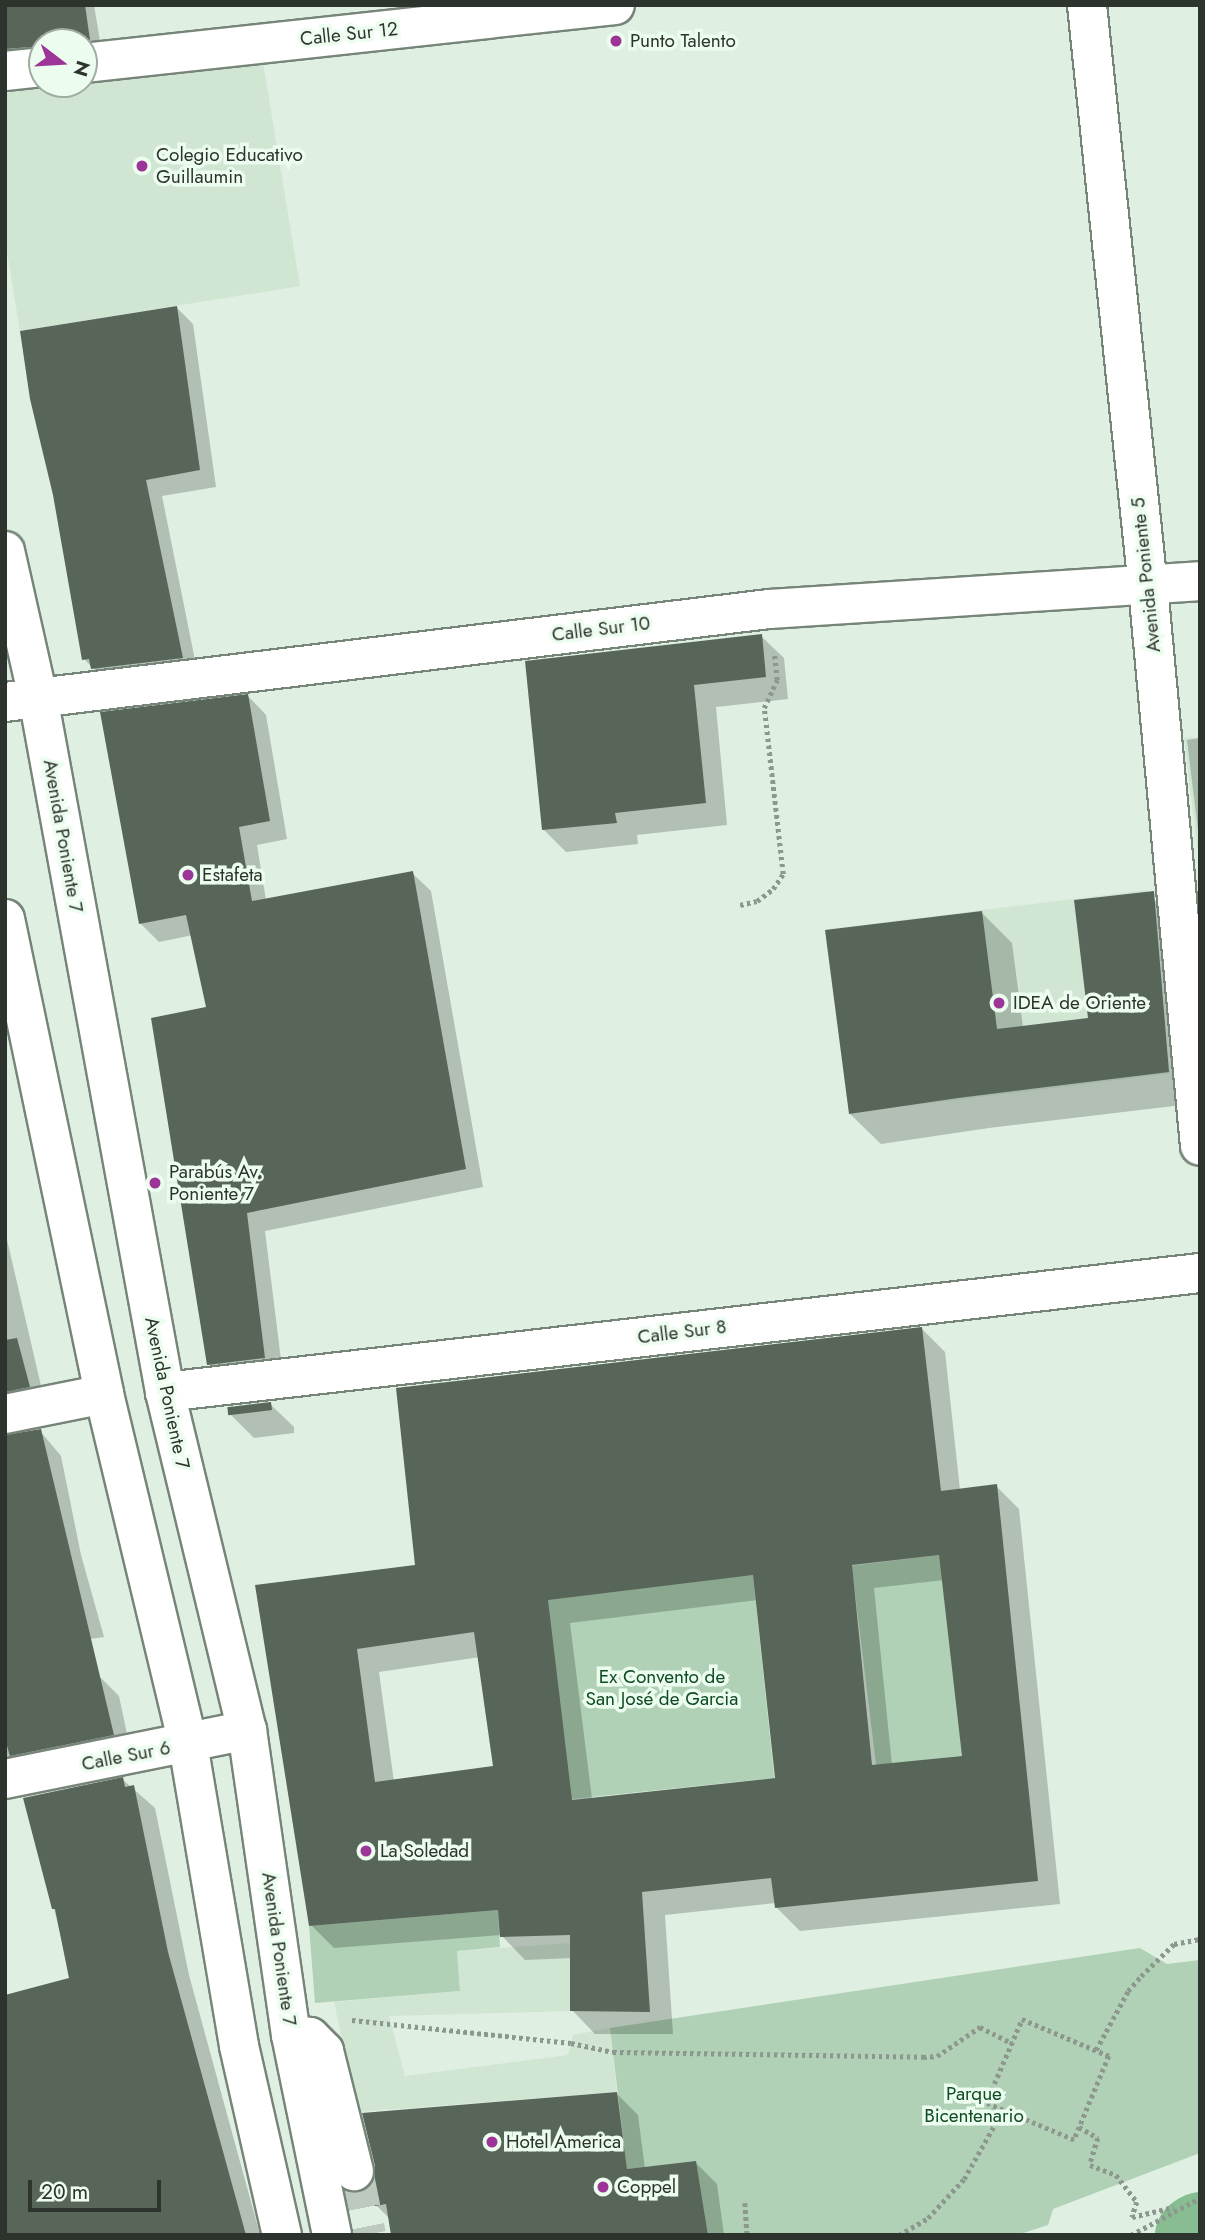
<!DOCTYPE html>
<meta charset="utf-8">
<style>
body{margin:0}
#map{position:relative;width:1205px;height:2240px;overflow:hidden;background:#dfefe2;font-family:Jost,sans-serif}
div>[style]{position:absolute}
.built>*{inset:0;background:#d0e6d3;transform-origin:0 0}
.green>*{inset:0;background:#b0d1b5;transform-origin:0 0}
.shadow>*{inset:0;background:#0003}
.river>*{height:79px;margin:-39.5px;padding:0 39.5px;transform-origin:39.5px;border-radius:39.5px;background:#88bc91}
.building>*{inset:0;background:#58665a;transform-origin:0 0}
.minor-tunnel>*{height:38px;margin-top:-19px;transform-origin:0;background:repeating-linear-gradient(90deg,#bbc9be 0 38px,transparent 0 57px)}
.path>*{height:4.5px;margin-top:-2.25px;transform-origin:0;background:repeating-linear-gradient(90deg,#8c978e 0 3.5px,transparent 0 7px)}
.roads{filter:drop-shadow(2px 0 #778579) drop-shadow(-2px 0 #778579) drop-shadow(0 2px #778579) drop-shadow(0 -2px #778579)}
.minor>*{height:38px;margin:-19px;padding:0 19px;transform-origin:19px;border-radius:19px;background:#fff}
.primary>*{height:38px;margin:-19px;padding:0 19px;transform-origin:19px;border-radius:19px;background:#fff}
.dots>*{width:19px;height:19px;translate:-50% -50%;box-sizing:border-box;border:4px solid #ecfdef;border-radius:50%}
span{translate:-50% -50%;white-space:nowrap;text-align:center;line-height:1.15;-webkit-text-stroke:7px #ecfdef;paint-order:stroke}
.street-label{font-size:19px;color:#2d332d}
.poi-label{font-size:19px;color:#2d332d}
.left{translate:0 -50%;text-align:left}
.park-label{font-size:19px;color:#104b23}
.frame{position:absolute;inset:0;border:7px solid #2d332d;pointer-events:none}
.north{position:absolute;left:28px;top:28px;width:70px;height:70px;box-sizing:border-box;background:#ecfdef;border:2px solid #a0aca1;border-radius:50%;rotate:107deg;font-size:19px;font-weight:700;line-height:28px;text-align:center;color:#2d332d}
.north::after{content:'';display:block;margin:auto;width:24px;height:32px;background:#9d3598;clip-path:polygon(50% 0,100% 100%,50% 72%,0 100%)}
.scale{position:absolute;left:28px;top:2180px;width:133px;height:32px;box-sizing:border-box;border:4px solid #2d332d;border-top:0;padding-left:9px;font-size:21px;line-height:24px;white-space:nowrap;color:#2d332d;-webkit-text-stroke:5px #ecfdef;paint-order:stroke}
</style>
<div id="map">
<div class="built">
<i style="clip-path:polygon(262px 57px,300px 286px,20px 331px,5px 240px,5px 93px)"></i>
<i style="clip-path:polygon(1200px 737px,1200px 870px,1184px 738px)"></i>
<i style="left:1147px;top:890px;width:185px;height:322px;rotate:83deg"></i>
<i style="clip-path:polygon(570px 1943px,570px 2011px,389px 2016px,405px 2076px,568px 2055px,573px 2035px,610px 2028px,617px 2092px,357px 2112px,334px 2002px,460px 1991px,457px 1951px)"></i>
</div>
<div class="green">
<i style="left:939px;top:1555px;width:202px;height:88px;rotate:83deg"></i>
<i style="left:753px;top:1575px;width:204px;height:207px;rotate:84deg"></i>
<i style="clip-path:polygon(498px 1910px,500px 1947px,457px 1951px,460px 1991px,315px 2003px,309px 1926px)"></i>
<i style="clip-path:polygon(1140px 1948px,1167px 1964px,1200px 1960px,1200px 2153px,1053px 2209px,1048px 2225px,1017px 2235px,708px 2235px,696px 2162px,627px 2169px,610px 2028px)"></i>
</div>
<div class="shadow">
<i style="clip-path:polygon(5px 5px,94px 5px,102px 53px,84px 60px,84px 42px,42px 42px,42px 58px,5px 66px)"></i>
<i style="clip-path:polygon(177px 308px,193px 324px,216px 487px,162px 496px,198px 675px,109px 685px,84px 659px,54px 495px)"></i>
<i style="clip-path:polygon(761px 636px,784px 658px,788px 699px,716px 707px,727px 825px,637px 835px,638px 844px,566px 852px,543px 829px,527px 662px)"></i>
<i style="clip-path:polygon(248px 696px,266px 715px,287px 839px,257px 845px,266px 900px,412px 873px,431px 891px,483px 1187px,265px 1231px,283px 1376px,227px 1383px,208px 1364px,209px 1008px,193px 935px,159px 942px,141px 924px)"></i>
<i style="clip-path:polygon(1200px 738px,1200px 847px,1187px 740px)"></i>
<i style="clip-path:polygon(1148px 894px,1179px 924px,1199px 1103px,989px 1128px,881px 1144px,850px 1114px,982px 913px,1012px 943px,1023px 1027px,1090px 1019px)"></i>
<i style="clip-path:polygon(5px 1231px,45px 1403px,5px 1416px)"></i>
<i style="clip-path:polygon(evenodd,922px 1329px,945px 1352px,960px 1490px,996px 1486px,1019px 1509px,1060px 1904px,800px 1931px,776px 1907px,776px 1903px,665px 1915px,673px 2034px,595px 2034px,572px 2010px,572px 1958px,525px 1960px,501px 1935px,334px 1948px,311px 1925px,257px 1587px,417px 1566px,922px 1329px,944px 1580px,964px 1758px,892px 1765px,874px 1588px,944px 1580px,922px 1329px,758px 1600px,777px 1779px,592px 1799px,570px 1623px,758px 1600px,922px 1329px,480px 1657px,495px 1767px,394px 1782px,379px 1672px,480px 1657px)"></i>
<i style="clip-path:polygon(270px 1404px,294px 1427px,294px 1433px,254px 1438px,230px 1414px)"></i>
<i style="clip-path:polygon(40px 1431px,61px 1456px,81px 1555px,104px 1637px,5px 1652px)"></i>
<i style="clip-path:polygon(100px 1677px,119px 1696px,131px 1753px,5px 1778px,5px 1699px)"></i>
<i style="clip-path:polygon(122px 1779px,155px 1808px,189px 1975px,260px 2235px,5px 2235px,71px 1979px,54px 1908px)"></i>
<i style="clip-path:polygon(617px 2094px,638px 2115px,645px 2169px,696px 2163px,717px 2184px,724px 2235px,393px 2235px,390px 2219px,376px 2205px)"></i>
</div>
<div class="river">
<i style="left:1194px;top:2235px;width:7px;rotate:-34deg"></i>
</div>
<div class="building">
<i style="clip-path:polygon(5px 5px,85px 5px,90px 40px,42px 42px,42px 46px,5px 49px)"></i>
<i style="clip-path:polygon(177px 306px,200px 470px,146px 480px,183px 658px,91px 669px,89px 659px,82px 660px,53px 495px,30px 399px,20px 331px)"></i>
<i style="clip-path:polygon(762px 634px,766px 677px,694px 685px,706px 803px,615px 813px,617px 823px,542px 830px,525px 661px)"></i>
<i style="clip-path:polygon(248px 694px,270px 821px,239px 827px,252px 901px,413px 871px,466px 1169px,247px 1213px,265px 1358px,207px 1365px,151px 1018px,206px 1007px,186px 915px,139px 924px,100px 712px)"></i>
<i style="clip-path:polygon(1154px 891px,1169px 1072px,958px 1098px,849px 1114px,825px 930px,982px 911px,997px 1029px,1088px 1018px,1074px 900px)"></i>
<i style="clip-path:polygon(evenodd,922px 1327px,941px 1491px,997px 1484px,1038px 1881px,775px 1908px,771px 1878px,642px 1892px,650px 2012px,570px 2011px,570px 1935px,500px 1937px,498px 1910px,309px 1926px,255px 1585px,415px 1565px,396px 1388px,922px 1327px,939px 1555px,962px 1756px,872px 1765px,852px 1565px,939px 1555px,922px 1327px,753px 1575px,775px 1778px,572px 1800px,548px 1600px,753px 1575px,922px 1327px,474px 1632px,493px 1766px,375px 1782px,357px 1649px,474px 1632px)"></i>
<i style="clip-path:polygon(17px 1338px,30px 1387px,5px 1392px,5px 1340px)"></i>
<i style="left:271px;top:1402px;width:8px;height:44px;rotate:83deg"></i>
<i style="clip-path:polygon(41px 1429px,114px 1735px,10px 1756px,5px 1739px,5px 1435px)"></i>
<i style="clip-path:polygon(123px 1777px,125px 1787px,134px 1785px,168px 1952px,246px 2235px,5px 2235px,5px 1995px,69px 1978px,55px 1909px,52px 1909px,23px 1798px)"></i>
<i style="clip-path:polygon(617px 2092px,627px 2169px,696px 2161px,708px 2235px,391px 2235px,386px 2204px,375px 2206px,370px 2185px,375px 2176px,375px 2166px,362px 2113px)"></i>
</div>
<div class="minor-tunnel">
<i style="left:354px;top:2171px;width:65px;rotate:78.5deg"></i>
</div>
<div class="path">
<i style="left:740px;top:905px;width:17px;rotate:-13deg"></i>
<i style="left:757px;top:901px;width:20px;rotate:-37deg"></i>
<i style="left:773px;top:889px;width:18px;rotate:-56deg"></i>
<i style="left:783px;top:874px;width:167px;rotate:-96.5deg"></i>
<i style="left:764px;top:708px;width:31px;rotate:-65deg"></i>
<i style="left:777px;top:680px;width:28px;rotate:-96deg"></i>
<i style="left:1022px;top:2019px;width:95px;rotate:23deg"></i>
<i style="left:1109px;top:2056px;width:91px;rotate:112.6deg"></i>
<i style="left:1074px;top:2140px;width:95px;rotate:-157.2deg"></i>
<i style="left:986px;top:2103px;width:91px;rotate:-66.8deg"></i>
<i style="left:352px;top:2020px;width:220px;rotate:6deg"></i>
<i style="left:571px;top:2043px;width:43px;rotate:12.1deg"></i>
<i style="left:613px;top:2052px;width:310px;rotate:0.9deg"></i>
<i style="left:923px;top:2057px;width:14px;rotate:-4deg"></i>
<i style="left:937px;top:2056px;width:52px;rotate:-34deg"></i>
<i style="left:980px;top:2027px;width:36px;rotate:27deg"></i>
<i style="left:1096px;top:2050px;width:67px;rotate:-61.5deg"></i>
<i style="left:1128px;top:1991px;width:20px;rotate:-49deg"></i>
<i style="left:1141px;top:1976px;width:46px;rotate:-44.1deg"></i>
<i style="left:1174px;top:1944px;width:26px;rotate:-11deg"></i>
<i style="left:1079px;top:2127px;width:22px;rotate:30deg"></i>
<i style="left:1098px;top:2138px;width:28px;rotate:107deg"></i>
<i style="left:1090px;top:2165px;width:28px;rotate:21deg"></i>
<i style="left:1116px;top:2175px;width:34px;rotate:52deg"></i>
<i style="left:1137px;top:2202px;width:16px;rotate:108deg"></i>
<i style="left:745px;top:2203px;width:32px;rotate:86deg"></i>
<i style="left:1132px;top:2217px;width:43px;rotate:-13.4deg"></i>
<i style="left:899px;top:2235px;width:34px;rotate:-30deg"></i>
<i style="left:928px;top:2218px;width:53px;rotate:-47.3deg"></i>
<i style="left:964px;top:2179px;width:79px;rotate:-60.5deg"></i>
<i style="left:1131px;top:2235px;width:78px;rotate:-28.2deg"></i>
</div>
<div class="roads">
<div class="minor">
<i style="left:1087px;top:5px;width:585px;rotate:84.02deg"></i>
<i style="left:1148px;top:587px;width:561px;rotate:84.69deg"></i>
<i style="left:84px;top:63px;width:534px;rotate:-6.23deg"></i>
<i style="left:5px;top:71px;width:37px;rotate:-6deg"></i>
<i style="left:5px;top:702px;width:770px;rotate:-6.94deg"></i>
<i style="left:769px;top:609px;width:432px;rotate:-3.7deg"></i>
<i style="left:165px;top:1392px;width:1042px;rotate:-6.56deg"></i>
<i style="left:5px;top:1414px;width:101px;rotate:-11.4deg"></i>
<i style="left:5px;top:1779px;width:247px;rotate:-11.4deg"></i>
<i style="left:291px;top:2035px;width:19px;rotate:6deg"></i>
<i style="left:310px;top:2037px;width:20px;rotate:45deg"></i>
<i style="left:324px;top:2051px;width:124px;rotate:76deg"></i>
</div>
<div class="primary">
<i style="left:5px;top:551px;width:150px;rotate:77.3deg"></i>
<i style="left:38px;top:697px;width:707px;rotate:79.64deg"></i>
<i style="left:165px;top:1392px;width:348px;rotate:76.4deg"></i>
<i style="left:247px;top:1730px;width:308px;rotate:81.8deg"></i>
<i style="left:291px;top:2035px;width:204px;rotate:78.4deg"></i>
<i style="left:5px;top:919px;width:485px;rotate:78.2deg"></i>
<i style="left:104px;top:1394px;width:360px;rotate:76.5deg"></i>
<i style="left:188px;top:1744px;width:306px;rotate:80.4deg"></i>
<i style="left:239px;top:2046px;width:194px;rotate:77.2deg"></i>
</div>
</div>
<div class="dots">
<i style="left:616px;top:41px;background:#9d3598"></i>
<i style="left:142px;top:166px;background:#9d3598"></i>
<i style="left:188px;top:875px;background:#9d3598"></i>
<i style="left:999px;top:1003px;background:#9d3598"></i>
<i style="left:155px;top:1183px;background:#9d3598"></i>
<i style="left:366px;top:1851px;background:#9d3598"></i>
<i style="left:492px;top:2142px;background:#9d3598"></i>
<i style="left:603px;top:2187px;background:#9d3598"></i>
</div>
<div class="street-label">
<span style="left:349px;top:34px;rotate:-6deg">Calle Sur 12</span>
<span style="left:1146px;top:575px;rotate:-96deg">Avenida Poniente 5</span>
<span style="left:601px;top:629px;rotate:-7deg">Calle Sur 10</span>
<span style="left:63px;top:836px;rotate:80deg">Avenida Poniente 7</span>
<span style="left:682px;top:1332px;rotate:-7deg">Calle Sur 8</span>
<span style="left:167px;top:1393px;rotate:78deg">Avenida Poniente 7</span>
<span style="left:126px;top:1756px;rotate:-11deg">Calle Sur 6</span>
<span style="left:279px;top:1949px;rotate:82deg">Avenida Poniente 7</span>
</div>
<div class="poi-label">
<span class="left" style="left:630px;top:41px">Punto Talento</span>
<span class="left" style="left:156px;top:166px">Colegio Educativo<br>Guillaumin</span>
<span class="left" style="left:202px;top:875px">Estafeta</span>
<span class="left" style="left:1013px;top:1003px">IDEA de Oriente</span>
<span class="left" style="left:169px;top:1183px">Parabús Av.<br>Poniente 7</span>
<span class="left" style="left:380px;top:1851px">La Soledad</span>
<span class="left" style="left:506px;top:2142px">Hotel America</span>
<span class="left" style="left:617px;top:2187px">Coppel</span>
</div>
<div class="park-label">
<span style="left:662px;top:1688px">Ex Convento de<br>San José de Garcia</span>
<span style="left:974px;top:2105px">Parque<br>Bicentenario</span>
</div>
<div class="frame"></div>
<div class="north">N</div>
<div class="scale">20 m</div>
</div>
